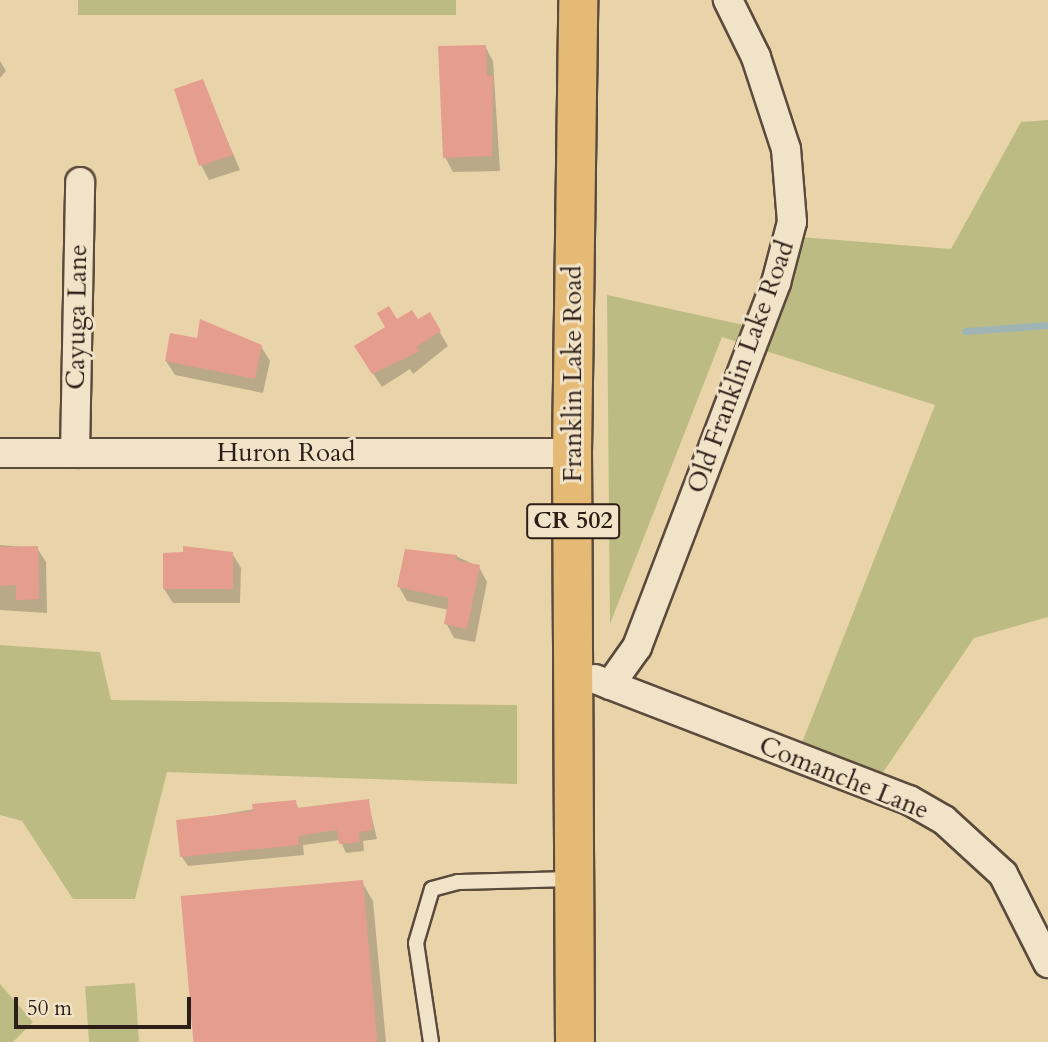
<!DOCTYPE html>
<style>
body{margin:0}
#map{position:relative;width:1048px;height:1042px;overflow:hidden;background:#e9d4aa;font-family:Cardo,serif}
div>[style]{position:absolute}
.green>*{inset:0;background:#bdbb84;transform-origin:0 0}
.shadow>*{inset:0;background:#0003}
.stream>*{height:7px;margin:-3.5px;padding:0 3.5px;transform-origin:3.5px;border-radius:3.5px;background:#9fb5b5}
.building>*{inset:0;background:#e59d8e;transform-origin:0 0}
.roads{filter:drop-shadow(2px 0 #5b4b3c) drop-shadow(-2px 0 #5b4b3c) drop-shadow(0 2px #5b4b3c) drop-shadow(0 -2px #5b4b3c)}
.lane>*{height:14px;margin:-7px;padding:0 7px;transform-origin:7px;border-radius:7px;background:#f1e3c8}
.street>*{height:28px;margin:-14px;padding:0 14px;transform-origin:14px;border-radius:14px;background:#f1e3c8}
.primary>*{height:38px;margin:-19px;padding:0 19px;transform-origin:19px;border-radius:19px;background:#e4ba75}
span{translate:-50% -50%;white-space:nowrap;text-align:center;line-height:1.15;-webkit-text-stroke:6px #f1e3c8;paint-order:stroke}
.shield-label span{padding:2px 5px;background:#f1e3c8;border:2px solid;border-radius:5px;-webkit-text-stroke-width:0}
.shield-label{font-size:24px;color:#2c1d17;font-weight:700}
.street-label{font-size:26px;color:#2c1d17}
.scale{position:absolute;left:14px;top:997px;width:177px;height:32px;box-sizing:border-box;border:4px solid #2c1d17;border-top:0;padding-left:9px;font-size:21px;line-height:24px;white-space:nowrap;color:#2c1d17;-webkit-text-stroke:5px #f1e3c8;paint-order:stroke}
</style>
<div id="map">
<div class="green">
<i style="left:78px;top:0;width:378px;height:15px"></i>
<i style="clip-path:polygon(1048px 120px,1048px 617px,974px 638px,869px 793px,796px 758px,935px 405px,722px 337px,610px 624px,607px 295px,771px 331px,800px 237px,951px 249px,1021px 122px)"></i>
<i style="clip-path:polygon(0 645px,100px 652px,111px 700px,517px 705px,517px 784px,167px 772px,135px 899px,73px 899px,22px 821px,0 815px)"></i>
<i style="left:135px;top:983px;width:59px;height:50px;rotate:86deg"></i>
<i style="clip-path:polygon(0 984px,33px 1022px,13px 1042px,0 1042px)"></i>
</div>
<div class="shadow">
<i style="clip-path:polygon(485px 46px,493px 61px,500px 171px,453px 172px,445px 157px)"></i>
<i style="clip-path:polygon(0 61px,6px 71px,0 78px)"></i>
<i style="clip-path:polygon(202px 81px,240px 170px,209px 180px,201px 165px)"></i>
<i style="clip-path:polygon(429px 314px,448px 346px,413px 374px,410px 369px,382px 387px,365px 361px)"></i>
<i style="clip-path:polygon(261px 346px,270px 361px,263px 393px,175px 375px,166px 361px)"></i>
<i style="clip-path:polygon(0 545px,37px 548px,46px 562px,47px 613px,0 610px)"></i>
<i style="clip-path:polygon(232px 553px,241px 568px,240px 603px,173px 603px,164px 589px)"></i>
<i style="clip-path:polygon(456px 556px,479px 567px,487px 582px,475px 642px,454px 638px,446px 623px,449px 610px,407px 601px,399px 587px)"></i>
<i style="clip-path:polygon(368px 801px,377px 839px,363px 841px,364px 851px,346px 853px,340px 840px,303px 845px,304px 855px,188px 866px,182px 857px,178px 822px,295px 802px,299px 809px)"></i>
<i style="clip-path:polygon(362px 882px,373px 901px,386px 1042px,197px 1042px)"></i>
</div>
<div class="stream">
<i style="left:965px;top:331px;width:83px;rotate:-4.1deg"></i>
</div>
<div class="building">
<i style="clip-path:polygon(486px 45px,487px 76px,493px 75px,492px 156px,443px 158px,438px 46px)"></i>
<i style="clip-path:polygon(203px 79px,233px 155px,199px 166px,174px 89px)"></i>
<i style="clip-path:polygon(389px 306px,397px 319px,412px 310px,418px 319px,430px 312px,441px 331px,416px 347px,420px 351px,372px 374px,354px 346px,385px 327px,377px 313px)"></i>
<i style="clip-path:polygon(200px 319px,262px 345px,255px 379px,165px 361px,170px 333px,197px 338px)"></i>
<i style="clip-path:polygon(38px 546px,39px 599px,16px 600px,16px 585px,0 586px,0 547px)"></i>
<i style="clip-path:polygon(183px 546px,233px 552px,233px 589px,163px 589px,163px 553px,183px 552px)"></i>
<i style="clip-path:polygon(405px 549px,457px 555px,456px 560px,480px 565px,467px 629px,444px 624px,449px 598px,397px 587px)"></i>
<i style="clip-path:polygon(369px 799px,373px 830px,359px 832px,360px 842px,339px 844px,337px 830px,299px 836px,299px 845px,180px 857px,176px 820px,253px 811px,252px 804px,296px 800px,297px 808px)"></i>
<i style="left:363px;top:880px;width:163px;height:183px;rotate:85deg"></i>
</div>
<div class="roads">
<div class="lane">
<i style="left:431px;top:1042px;width:100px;rotate:-98.6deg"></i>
<i style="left:416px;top:943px;width:56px;rotate:-73.5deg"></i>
<i style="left:432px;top:889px;width:27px;rotate:-15deg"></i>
<i style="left:458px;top:882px;width:114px;rotate:-1.5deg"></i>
</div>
<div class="street">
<i style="left:0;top:453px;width:572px"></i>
<i style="left:75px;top:453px;width:271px;rotate:-88.9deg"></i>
<i style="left:595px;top:679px;width:337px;rotate:21.1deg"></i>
<i style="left:909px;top:800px;width:40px;rotate:29.7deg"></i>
<i style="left:944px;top:820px;width:80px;rotate:42.5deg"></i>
<i style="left:1003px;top:874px;width:100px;rotate:63.2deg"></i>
<i style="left:610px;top:685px;width:47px;rotate:-54.6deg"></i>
<i style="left:637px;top:647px;width:390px;rotate:-69.1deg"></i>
<i style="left:776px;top:283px;width:63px;rotate:-75.3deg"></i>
<i style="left:792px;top:222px;width:73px;rotate:-94.7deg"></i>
<i style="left:786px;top:149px;width:97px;rotate:-108.1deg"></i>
<i style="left:756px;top:57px;width:64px;rotate:-116.2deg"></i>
</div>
<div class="primary">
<i style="left:575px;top:1042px;width:589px;rotate:-90.29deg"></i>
<i style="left:572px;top:453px;width:453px;rotate:-89.2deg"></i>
</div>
</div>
<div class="shield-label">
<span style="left:573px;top:521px">CR 502</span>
</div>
<div class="street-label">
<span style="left:77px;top:317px;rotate:-89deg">Cayuga Lane</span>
<span style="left:741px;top:367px;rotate:-70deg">Old Franklin Lake Road</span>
<span style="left:573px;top:374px;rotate:-90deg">Franklin Lake Road</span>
<span style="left:286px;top:453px">Huron Road</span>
<span style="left:844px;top:778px;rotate:22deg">Comanche Lane</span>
</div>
<div class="scale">50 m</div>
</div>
